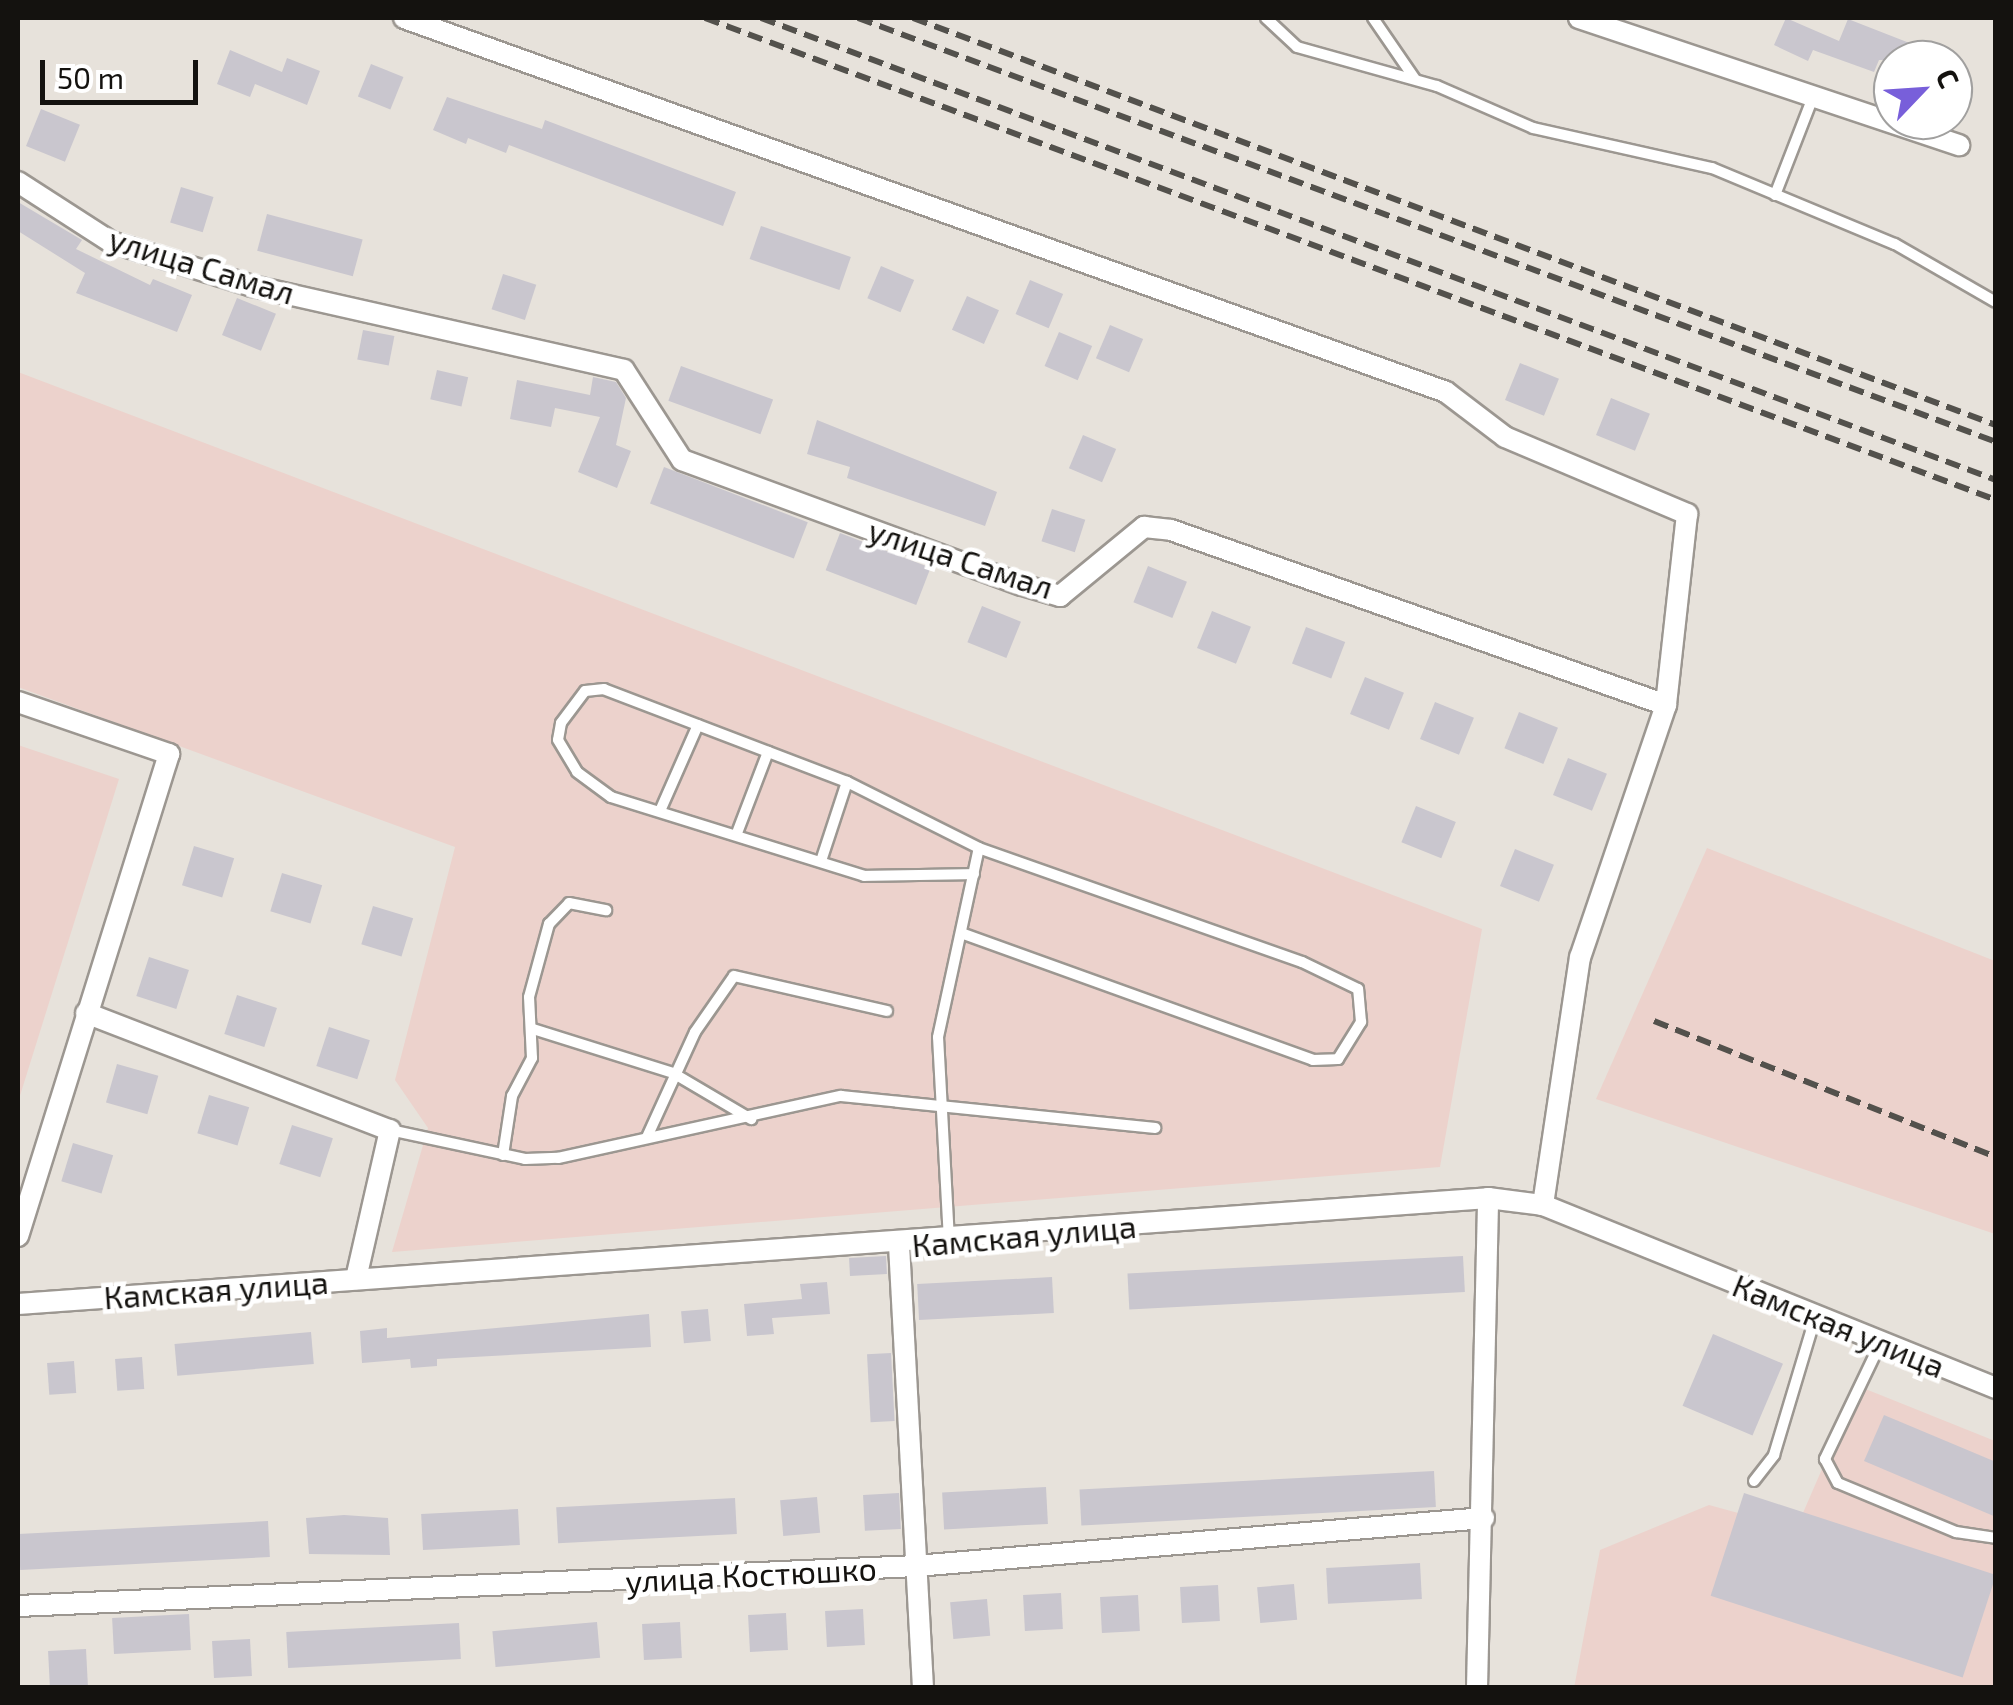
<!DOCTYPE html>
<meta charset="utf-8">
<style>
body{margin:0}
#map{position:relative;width:2013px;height:1705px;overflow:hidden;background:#e7e2db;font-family:"Exo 2",sans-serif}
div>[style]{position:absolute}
.industrial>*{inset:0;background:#ecd2cc}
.building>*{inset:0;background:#c9c6ce;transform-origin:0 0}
.roads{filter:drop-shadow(2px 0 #9c9791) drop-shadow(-2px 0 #9c9791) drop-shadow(0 2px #9c9791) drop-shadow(0 -2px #9c9791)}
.lane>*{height:10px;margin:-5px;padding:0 5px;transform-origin:5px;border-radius:5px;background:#fff}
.street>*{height:20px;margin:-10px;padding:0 10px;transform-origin:10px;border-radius:10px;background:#fff}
.rail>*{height:6px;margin-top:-3px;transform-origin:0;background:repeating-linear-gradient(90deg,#53514c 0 15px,transparent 0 23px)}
span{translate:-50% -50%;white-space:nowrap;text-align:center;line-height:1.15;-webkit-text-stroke:9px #fff;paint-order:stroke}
.street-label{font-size:32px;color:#14120f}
.frame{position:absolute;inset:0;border:20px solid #14120f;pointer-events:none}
.north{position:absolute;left:1873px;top:40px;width:100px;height:100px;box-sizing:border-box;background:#fff;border:2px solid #a1a09f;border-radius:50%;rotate:65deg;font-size:28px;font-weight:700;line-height:40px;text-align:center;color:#14120f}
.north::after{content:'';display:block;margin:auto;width:35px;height:45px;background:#785fda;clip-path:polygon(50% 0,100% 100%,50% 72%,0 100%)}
.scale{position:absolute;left:40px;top:60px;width:158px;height:45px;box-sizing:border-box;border:5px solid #14120f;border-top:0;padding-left:12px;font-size:30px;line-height:35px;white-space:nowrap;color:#14120f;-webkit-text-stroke:8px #fff;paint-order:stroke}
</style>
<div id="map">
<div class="industrial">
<i style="clip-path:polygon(18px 372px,1482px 929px,1440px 1167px,392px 1252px,428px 1128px,395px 1080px,455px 847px,18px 687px)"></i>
<i style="clip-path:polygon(18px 745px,119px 779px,18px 1102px)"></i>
<i style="clip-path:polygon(1707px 848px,1995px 961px,1995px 1234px,1596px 1099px)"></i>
<i style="clip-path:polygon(1858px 1386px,1995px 1441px,1995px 1687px,1574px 1688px,1600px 1550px,1709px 1505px,1796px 1529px)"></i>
</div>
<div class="building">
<i style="clip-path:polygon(1786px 18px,1839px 41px,1848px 19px,1953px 60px,1879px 60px,1874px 72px,1813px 50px,1808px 61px,1774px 45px)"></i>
<i style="clip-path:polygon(230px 50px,282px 72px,287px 58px,320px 71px,307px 105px,255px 84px,250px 97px,217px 84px)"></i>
<i style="left:371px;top:64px;width:35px;height:35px;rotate:22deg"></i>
<i style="clip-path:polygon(447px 97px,542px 129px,545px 120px,736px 192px,723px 226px,509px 145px,506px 153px,468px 138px,466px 144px,433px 130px)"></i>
<i style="left:41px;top:109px;width:42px;height:40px;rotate:22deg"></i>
<i style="left:181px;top:187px;width:34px;height:37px;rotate:17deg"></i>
<i style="clip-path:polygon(18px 202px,82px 240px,76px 249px,150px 285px,153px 279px,192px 295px,177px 332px,76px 293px,85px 273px,18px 231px)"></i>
<i style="left:267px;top:214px;width:99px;height:38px;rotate:15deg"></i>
<i style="left:761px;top:226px;width:95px;height:35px;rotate:19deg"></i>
<i style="left:881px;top:266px;width:36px;height:35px;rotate:23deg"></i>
<i style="left:503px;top:274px;width:35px;height:37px;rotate:18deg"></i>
<i style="left:1030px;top:280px;width:36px;height:37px;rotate:23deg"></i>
<i style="left:967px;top:296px;width:35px;height:37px;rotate:24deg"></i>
<i style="left:237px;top:298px;width:42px;height:40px;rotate:22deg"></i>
<i style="left:1110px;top:325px;width:36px;height:36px;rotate:23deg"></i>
<i style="left:363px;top:330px;width:32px;height:30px;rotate:11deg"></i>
<i style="left:1059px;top:332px;width:36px;height:37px;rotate:23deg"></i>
<i style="left:1520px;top:363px;width:42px;height:40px;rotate:22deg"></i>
<i style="left:681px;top:366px;width:98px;height:37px;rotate:20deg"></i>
<i style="left:437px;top:370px;width:32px;height:30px;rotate:13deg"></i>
<i style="clip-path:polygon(593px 377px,616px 382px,626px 398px,616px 445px,631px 451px,617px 488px,578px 472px,600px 417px,555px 408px,551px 427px,510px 419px,517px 380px,590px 395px)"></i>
<i style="left:1611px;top:398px;width:42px;height:40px;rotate:22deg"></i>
<i style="clip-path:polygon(817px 420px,997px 492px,985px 526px,847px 478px,850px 467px,807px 454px)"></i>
<i style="left:1083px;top:435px;width:36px;height:36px;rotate:23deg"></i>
<i style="left:664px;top:467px;width:154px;height:39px;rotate:21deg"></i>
<i style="left:1052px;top:509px;width:35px;height:34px;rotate:18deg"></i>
<i style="left:840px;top:533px;width:97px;height:40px;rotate:21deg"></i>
<i style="left:1148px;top:566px;width:42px;height:39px;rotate:22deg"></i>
<i style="left:982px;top:606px;width:42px;height:39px;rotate:22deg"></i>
<i style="left:1212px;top:611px;width:42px;height:40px;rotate:22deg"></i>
<i style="left:1306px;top:627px;width:42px;height:39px;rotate:21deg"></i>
<i style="left:1365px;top:677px;width:42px;height:40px;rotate:22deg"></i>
<i style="left:1435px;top:702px;width:42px;height:40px;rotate:22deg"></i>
<i style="left:1519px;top:712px;width:42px;height:39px;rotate:22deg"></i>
<i style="left:1568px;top:758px;width:42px;height:40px;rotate:22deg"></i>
<i style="left:1416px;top:806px;width:43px;height:39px;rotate:22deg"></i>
<i style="left:194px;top:846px;width:42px;height:41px;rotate:17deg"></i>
<i style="left:1515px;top:849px;width:42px;height:40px;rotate:22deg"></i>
<i style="left:282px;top:873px;width:42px;height:40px;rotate:17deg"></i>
<i style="left:373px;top:906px;width:42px;height:40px;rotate:17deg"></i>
<i style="left:149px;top:957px;width:42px;height:41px;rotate:18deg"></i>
<i style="left:237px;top:995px;width:42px;height:41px;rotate:18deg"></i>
<i style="left:329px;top:1027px;width:43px;height:41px;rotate:18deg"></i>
<i style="left:117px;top:1064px;width:43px;height:40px;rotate:16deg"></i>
<i style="left:209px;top:1095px;width:42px;height:40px;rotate:17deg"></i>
<i style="left:292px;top:1125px;width:43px;height:41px;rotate:18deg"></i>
<i style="left:73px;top:1143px;width:42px;height:40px;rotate:17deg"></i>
<i style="left:886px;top:1256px;width:18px;height:37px;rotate:87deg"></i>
<i style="left:1463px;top:1256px;width:36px;height:336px;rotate:87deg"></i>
<i style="left:1052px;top:1277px;width:36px;height:135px;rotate:87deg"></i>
<i style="clip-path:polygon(827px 1282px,830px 1314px,772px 1318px,774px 1334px,747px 1336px,744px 1304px,802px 1299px,800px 1284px)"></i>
<i style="left:708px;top:1309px;width:32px;height:27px;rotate:85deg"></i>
<i style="clip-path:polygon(649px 1314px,651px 1347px,437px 1359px,437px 1366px,411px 1368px,410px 1359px,362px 1363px,360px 1331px,387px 1328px,387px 1338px)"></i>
<i style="left:311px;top:1332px;width:32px;height:137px;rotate:85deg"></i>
<i style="left:1713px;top:1334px;width:76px;height:78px;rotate:23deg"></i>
<i style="left:891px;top:1353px;width:68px;height:24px;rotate:87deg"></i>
<i style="left:142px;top:1357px;width:32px;height:27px;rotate:86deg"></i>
<i style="left:74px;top:1361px;width:32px;height:27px;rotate:86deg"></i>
<i style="clip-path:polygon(1884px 1415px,1996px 1462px,1996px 1517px,1864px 1461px)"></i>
<i style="left:1434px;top:1471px;width:36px;height:355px;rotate:87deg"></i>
<i style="left:1046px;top:1487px;width:37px;height:104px;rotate:87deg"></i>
<i style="left:899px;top:1493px;width:36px;height:36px;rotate:87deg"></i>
<i style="left:1744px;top:1493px;width:265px;height:108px;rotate:18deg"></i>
<i style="left:817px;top:1497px;width:36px;height:37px;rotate:85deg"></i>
<i style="left:735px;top:1498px;width:36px;height:179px;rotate:87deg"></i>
<i style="left:518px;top:1509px;width:36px;height:97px;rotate:87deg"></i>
<i style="clip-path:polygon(344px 1515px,388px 1518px,390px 1555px,309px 1554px,306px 1518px)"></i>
<i style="left:268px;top:1521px;width:36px;height:250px;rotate:87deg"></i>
<i style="left:1420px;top:1563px;width:36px;height:94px;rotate:87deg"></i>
<i style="left:1294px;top:1584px;width:36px;height:37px;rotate:85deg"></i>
<i style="left:1218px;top:1585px;width:36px;height:38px;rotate:87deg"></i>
<i style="left:1061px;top:1593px;width:36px;height:38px;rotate:87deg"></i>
<i style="left:1138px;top:1595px;width:36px;height:38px;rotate:87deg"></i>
<i style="left:987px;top:1599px;width:37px;height:37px;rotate:85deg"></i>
<i style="left:863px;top:1609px;width:36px;height:38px;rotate:87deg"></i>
<i style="left:786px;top:1613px;width:37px;height:38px;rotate:87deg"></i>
<i style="left:189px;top:1614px;width:36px;height:77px;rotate:87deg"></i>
<i style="left:597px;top:1622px;width:36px;height:105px;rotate:85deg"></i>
<i style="left:680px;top:1622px;width:36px;height:38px;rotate:87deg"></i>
<i style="left:459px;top:1623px;width:36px;height:173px;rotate:87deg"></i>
<i style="left:250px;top:1639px;width:37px;height:38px;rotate:87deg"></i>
<i style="left:86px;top:1649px;width:36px;height:38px;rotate:87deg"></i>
</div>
<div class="roads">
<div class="lane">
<i style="left:1266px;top:18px;width:42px;rotate:43.1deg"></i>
<i style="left:1297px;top:47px;width:145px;rotate:15.6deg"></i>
<i style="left:1437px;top:86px;width:105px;rotate:23.6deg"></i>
<i style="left:1533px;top:128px;width:183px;rotate:12.6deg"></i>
<i style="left:1712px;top:168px;width:198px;rotate:22.6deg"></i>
<i style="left:1895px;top:244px;width:116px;rotate:29.9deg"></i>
<i style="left:1373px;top:18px;width:74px;rotate:55.5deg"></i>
<i style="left:1775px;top:195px;width:105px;rotate:-68.8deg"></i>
<i style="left:660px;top:811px;width:94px;rotate:-66.2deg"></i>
<i style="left:737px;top:833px;width:87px;rotate:-69.1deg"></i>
<i style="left:821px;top:861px;width:83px;rotate:-71.8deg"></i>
<i style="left:961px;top:933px;width:374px;rotate:19.8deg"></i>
<i style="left:1313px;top:1060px;width:25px;rotate:-2deg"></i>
<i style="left:1338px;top:1059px;width:44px;rotate:-58.1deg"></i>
<i style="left:1361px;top:1022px;width:33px;rotate:-95deg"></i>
<i style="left:1358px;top:989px;width:62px;rotate:-154.3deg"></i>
<i style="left:1302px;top:962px;width:343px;rotate:-160.6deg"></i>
<i style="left:533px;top:1029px;width:147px;rotate:17.4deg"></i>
<i style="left:673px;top:1073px;width:91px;rotate:30.5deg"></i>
<i style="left:390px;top:1130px;width:138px;rotate:12.1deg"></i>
<i style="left:525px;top:1159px;width:33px;rotate:-2deg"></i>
<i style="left:558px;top:1158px;width:290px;rotate:-12.4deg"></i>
<i style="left:841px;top:1096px;width:316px;rotate:5.8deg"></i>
<i style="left:647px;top:1137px;width:115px;rotate:-65.4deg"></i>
<i style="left:695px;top:1032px;width:68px;rotate:-55.1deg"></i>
<i style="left:734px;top:976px;width:157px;rotate:12.9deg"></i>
<i style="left:503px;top:1155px;width:60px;rotate:-81.3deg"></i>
<i style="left:512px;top:1096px;width:43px;rotate:-62.2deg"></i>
<i style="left:532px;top:1058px;width:61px;rotate:-92.8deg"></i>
<i style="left:529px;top:997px;width:76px;rotate:-74.7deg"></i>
<i style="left:549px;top:924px;width:29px;rotate:-46deg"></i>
<i style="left:569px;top:903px;width:38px;rotate:11deg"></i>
<i style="left:949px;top:1240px;width:203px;rotate:-93.1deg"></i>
<i style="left:938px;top:1037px;width:193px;rotate:-77.8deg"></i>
<i style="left:979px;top:848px;width:148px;rotate:-153.4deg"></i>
<i style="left:847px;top:782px;width:260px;rotate:-159.1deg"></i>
<i style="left:604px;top:689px;width:19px;rotate:174deg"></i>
<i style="left:585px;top:691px;width:40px;rotate:127deg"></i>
<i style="left:561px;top:723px;width:17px;rotate:100deg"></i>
<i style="left:558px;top:740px;width:37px;rotate:59deg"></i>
<i style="left:577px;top:772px;width:42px;rotate:36.3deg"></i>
<i style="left:611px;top:797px;width:265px;rotate:17.3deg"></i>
<i style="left:864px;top:876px;width:110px;rotate:-1deg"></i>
<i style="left:1881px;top:1342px;width:130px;rotate:115.6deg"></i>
<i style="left:1825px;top:1459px;width:27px;rotate:62deg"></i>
<i style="left:1838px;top:1483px;width:128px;rotate:22.6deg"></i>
<i style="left:1956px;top:1532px;width:40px;rotate:8.5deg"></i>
<i style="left:1754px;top:1481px;width:33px;rotate:-52deg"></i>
<i style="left:1774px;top:1455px;width:146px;rotate:-73.3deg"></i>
</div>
<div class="street">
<i style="left:404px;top:18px;width:1107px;rotate:19.74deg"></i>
<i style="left:1446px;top:392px;width:74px;rotate:37.3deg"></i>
<i style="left:1505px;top:437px;width:198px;rotate:22.9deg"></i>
<i style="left:1687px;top:514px;width:192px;rotate:96.3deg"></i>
<i style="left:1579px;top:18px;width:401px;rotate:18.5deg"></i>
<i style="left:18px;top:182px;width:111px;rotate:32.8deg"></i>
<i style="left:111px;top:242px;width:148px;rotate:17.3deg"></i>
<i style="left:252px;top:286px;width:381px;rotate:12.7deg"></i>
<i style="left:624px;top:370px;width:107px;rotate:57.2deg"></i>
<i style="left:682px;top:460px;width:362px;rotate:20.2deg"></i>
<i style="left:1022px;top:585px;width:40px;rotate:16deg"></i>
<i style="left:1060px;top:596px;width:109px;rotate:-39.4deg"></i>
<i style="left:1144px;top:527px;width:27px;rotate:6deg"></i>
<i style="left:1171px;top:530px;width:525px;rotate:19.47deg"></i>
<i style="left:1666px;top:705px;width:266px;rotate:108.8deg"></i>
<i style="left:1580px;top:957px;width:251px;rotate:98.5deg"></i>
<i style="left:18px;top:702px;width:160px;rotate:19deg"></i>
<i style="left:169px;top:754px;width:505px;rotate:107.39deg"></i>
<i style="left:86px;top:1013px;width:326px;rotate:21.1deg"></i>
<i style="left:390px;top:1130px;width:153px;rotate:102.9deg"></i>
<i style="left:899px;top:1245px;width:444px;rotate:86.9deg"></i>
<i style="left:18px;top:1304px;width:1474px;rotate:-4.12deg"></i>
<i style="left:1488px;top:1198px;width:55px;rotate:7.3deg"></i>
<i style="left:1543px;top:1205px;width:489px;rotate:22deg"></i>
<i style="left:18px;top:1606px;width:899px;rotate:-2.55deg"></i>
<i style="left:916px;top:1566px;width:570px;rotate:-4.83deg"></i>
<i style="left:1477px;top:1688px;width:490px;rotate:-88.7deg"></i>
</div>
</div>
<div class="rail">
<i style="left:705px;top:18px;width:1378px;rotate:20.47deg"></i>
<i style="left:761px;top:18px;width:1319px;rotate:20.51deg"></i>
<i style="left:858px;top:18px;width:1214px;rotate:20.43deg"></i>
<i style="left:913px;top:18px;width:1157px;rotate:20.6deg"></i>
<i style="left:1654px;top:1021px;width:368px;rotate:21.7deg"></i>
</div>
<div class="street-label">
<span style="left:202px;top:265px;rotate:17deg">улица Самал</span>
<span style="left:961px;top:558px;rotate:18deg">улица Самал</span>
<span style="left:1024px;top:1235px;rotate:-5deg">Камская улица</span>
<span style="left:216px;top:1289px;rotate:-4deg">Камская улица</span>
<span style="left:1839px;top:1325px;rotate:22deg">Камская улица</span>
<span style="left:751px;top:1574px;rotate:-3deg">улица Костюшко</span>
</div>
<div class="frame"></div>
<div class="north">С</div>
<div class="scale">50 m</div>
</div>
